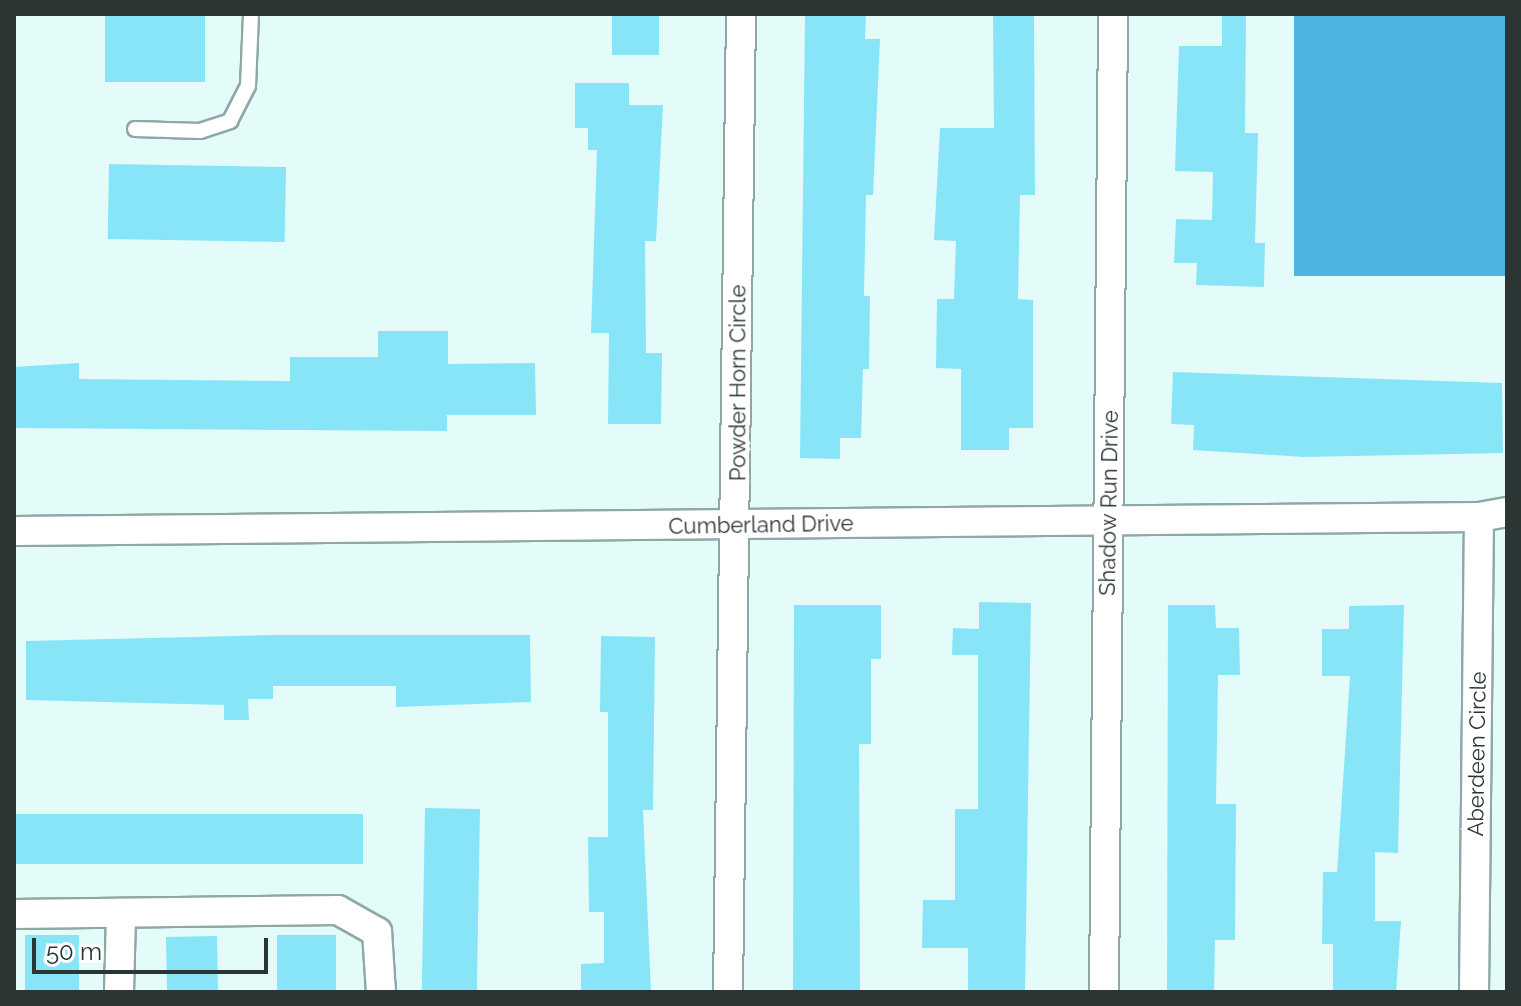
<!DOCTYPE html>
<style>
body{margin:0}
#map{position:relative;width:1521px;height:1006px;overflow:hidden;background:#e3fcfa;font-family:Raleway,sans-serif}
div>[style]{position:absolute}
.water>*{inset:0;background:#4cb4e2;transform-origin:0 0}
.building>*{inset:0;background:#87e5f7;transform-origin:0 0}
.roads{filter:drop-shadow(2px 0 #8fa7a5) drop-shadow(-2px 0 #8fa7a5) drop-shadow(0 2px #8fa7a5) drop-shadow(0 -2px #8fa7a5)}
.service>*{height:14px;margin:-7px;padding:0 7px;transform-origin:7px;border-radius:7px;background:#fff}
.minor>*{height:28px;margin:-14px;padding:0 14px;transform-origin:14px;border-radius:14px;background:#fff}
span{translate:-50% -50%;white-space:nowrap;text-align:center;line-height:1.15;-webkit-text-stroke:7px #fff;paint-order:stroke}
.street-label{font-size:22px;color:#2b3534}
.frame{position:absolute;inset:0;border:16px solid #2b3534;pointer-events:none}
.scale{position:absolute;left:32px;top:938px;width:236px;height:36px;box-sizing:border-box;border:4px solid #2b3534;border-top:0;padding-left:10px;font-size:24px;line-height:28px;white-space:nowrap;color:#2b3534;-webkit-text-stroke:6px #fff;paint-order:stroke}
</style>
<div id="map">
<div class="water">
<i style="left:1294px;top:14px;width:213px;height:262px"></i>
</div>
<div class="building">
<i style="left:105px;top:14px;width:100px;height:68px"></i>
<i style="left:612px;top:14px;width:47px;height:41px"></i>
<i style="clip-path:polygon(805px 14px,866px 14px,865px 39px,880px 39px,873px 195px,866px 195px,864px 296px,870px 296px,869px 369px,863px 369px,861px 438px,840px 438px,840px 459px,800px 458px)"></i>
<i style="clip-path:polygon(993px 14px,1034px 14px,1035px 195px,1020px 195px,1018px 299px,1033px 300px,1033px 428px,1009px 428px,1009px 450px,961px 450px,961px 369px,936px 368px,937px 299px,954px 299px,956px 241px,934px 240px,940px 128px,994px 128px)"></i>
<i style="clip-path:polygon(1222px 14px,1246px 14px,1245px 133px,1258px 133px,1255px 243px,1265px 243px,1264px 287px,1196px 285px,1197px 263px,1174px 263px,1176px 219px,1212px 220px,1213px 172px,1175px 171px,1179px 46px,1222px 46px)"></i>
<i style="clip-path:polygon(575px 83px,629px 83px,629px 105px,663px 105px,656px 241px,645px 241px,646px 353px,662px 353px,661px 424px,608px 424px,609px 333px,591px 333px,597px 150px,588px 150px,588px 128px,575px 128px)"></i>
<i style="left:286px;top:167px;width:75px;height:177px;rotate:91deg"></i>
<i style="clip-path:polygon(378px 331px,448px 331px,448px 364px,535px 363px,536px 415px,447px 415px,447px 431px,14px 428px,14px 367px,79px 363px,79px 379px,290px 381px,290px 357px,378px 357px)"></i>
<i style="clip-path:polygon(1173px 372px,1502px 383px,1503px 453px,1304px 457px,1193px 450px,1194px 425px,1171px 424px)"></i>
<i style="clip-path:polygon(979px 602px,1031px 603px,1025px 992px,968px 992px,968px 948px,922px 948px,923px 900px,955px 900px,955px 809px,978px 809px,978px 655px,952px 655px,953px 628px,979px 629px)"></i>
<i style="clip-path:polygon(794px 605px,881px 605px,881px 659px,871px 659px,871px 744px,859px 744px,860px 992px,793px 992px)"></i>
<i style="clip-path:polygon(1168px 605px,1215px 605px,1216px 628px,1239px 628px,1240px 675px,1218px 675px,1216px 804px,1236px 804px,1235px 940px,1215px 940px,1214px 992px,1167px 992px)"></i>
<i style="clip-path:polygon(1404px 605px,1398px 853px,1375px 852px,1375px 921px,1401px 921px,1396px 992px,1333px 992px,1333px 944px,1322px 944px,1323px 872px,1337px 872px,1350px 676px,1322px 676px,1322px 629px,1349px 629px,1349px 606px)"></i>
<i style="clip-path:polygon(272px 635px,530px 635px,531px 702px,396px 707px,396px 686px,273px 686px,273px 699px,248px 699px,249px 720px,224px 720px,224px 705px,26px 700px,26px 641px)"></i>
<i style="clip-path:polygon(601px 636px,655px 637px,653px 810px,643px 810px,651px 992px,581px 992px,581px 964px,604px 963px,604px 912px,589px 912px,588px 837px,608px 837px,608px 712px,600px 712px)"></i>
<i style="left:425px;top:808px;width:55px;height:184px;rotate:1deg"></i>
<i style="left:363px;top:814px;width:50px;height:349px;rotate:90deg"></i>
<i style="left:79px;top:935px;width:57px;height:54px;rotate:90deg"></i>
<i style="left:277px;top:935px;width:59px;height:57px"></i>
<i style="left:217px;top:936px;width:56px;height:51px;rotate:89deg"></i>
</div>
<div class="roads">
<div class="service">
<i style="left:135px;top:129px;width:65px;rotate:1.8deg"></i>
<i style="left:200px;top:131px;width:32px;rotate:-18deg"></i>
<i style="left:230px;top:121px;width:39px;rotate:-63deg"></i>
<i style="left:248px;top:86px;width:72px;rotate:-87.6deg"></i>
</div>
<div class="minor">
<i style="left:14px;top:531px;width:1465px;rotate:-0.55deg"></i>
<i style="left:1479px;top:517px;width:28px;rotate:-10deg"></i>
<i style="left:14px;top:914px;width:324px;rotate:-0.7deg"></i>
<i style="left:338px;top:910px;width:45px;rotate:29.4deg"></i>
<i style="left:377px;top:932px;width:60px;rotate:86.2deg"></i>
<i style="left:119px;top:992px;width:79px;rotate:-88.5deg"></i>
<i style="left:728px;top:992px;width:978px;rotate:-89.24deg"></i>
<i style="left:1104px;top:992px;width:978px;rotate:-89.47deg"></i>
<i style="left:1474px;top:992px;width:475px;rotate:-89.4deg"></i>
</div>
</div>
<div class="street-label">
<span style="left:738px;top:383px;rotate:-90deg">Powder Horn Circle</span>
<span style="left:1109px;top:503px;rotate:-89deg">Shadow Run Drive</span>
<span style="left:761px;top:525px;rotate:-1deg">Cumberland Drive</span>
<span style="left:1477px;top:754px;rotate:-89deg">Aberdeen Circle</span>
</div>
<div class="frame"></div>
<div class="scale">50 m</div>
</div>
